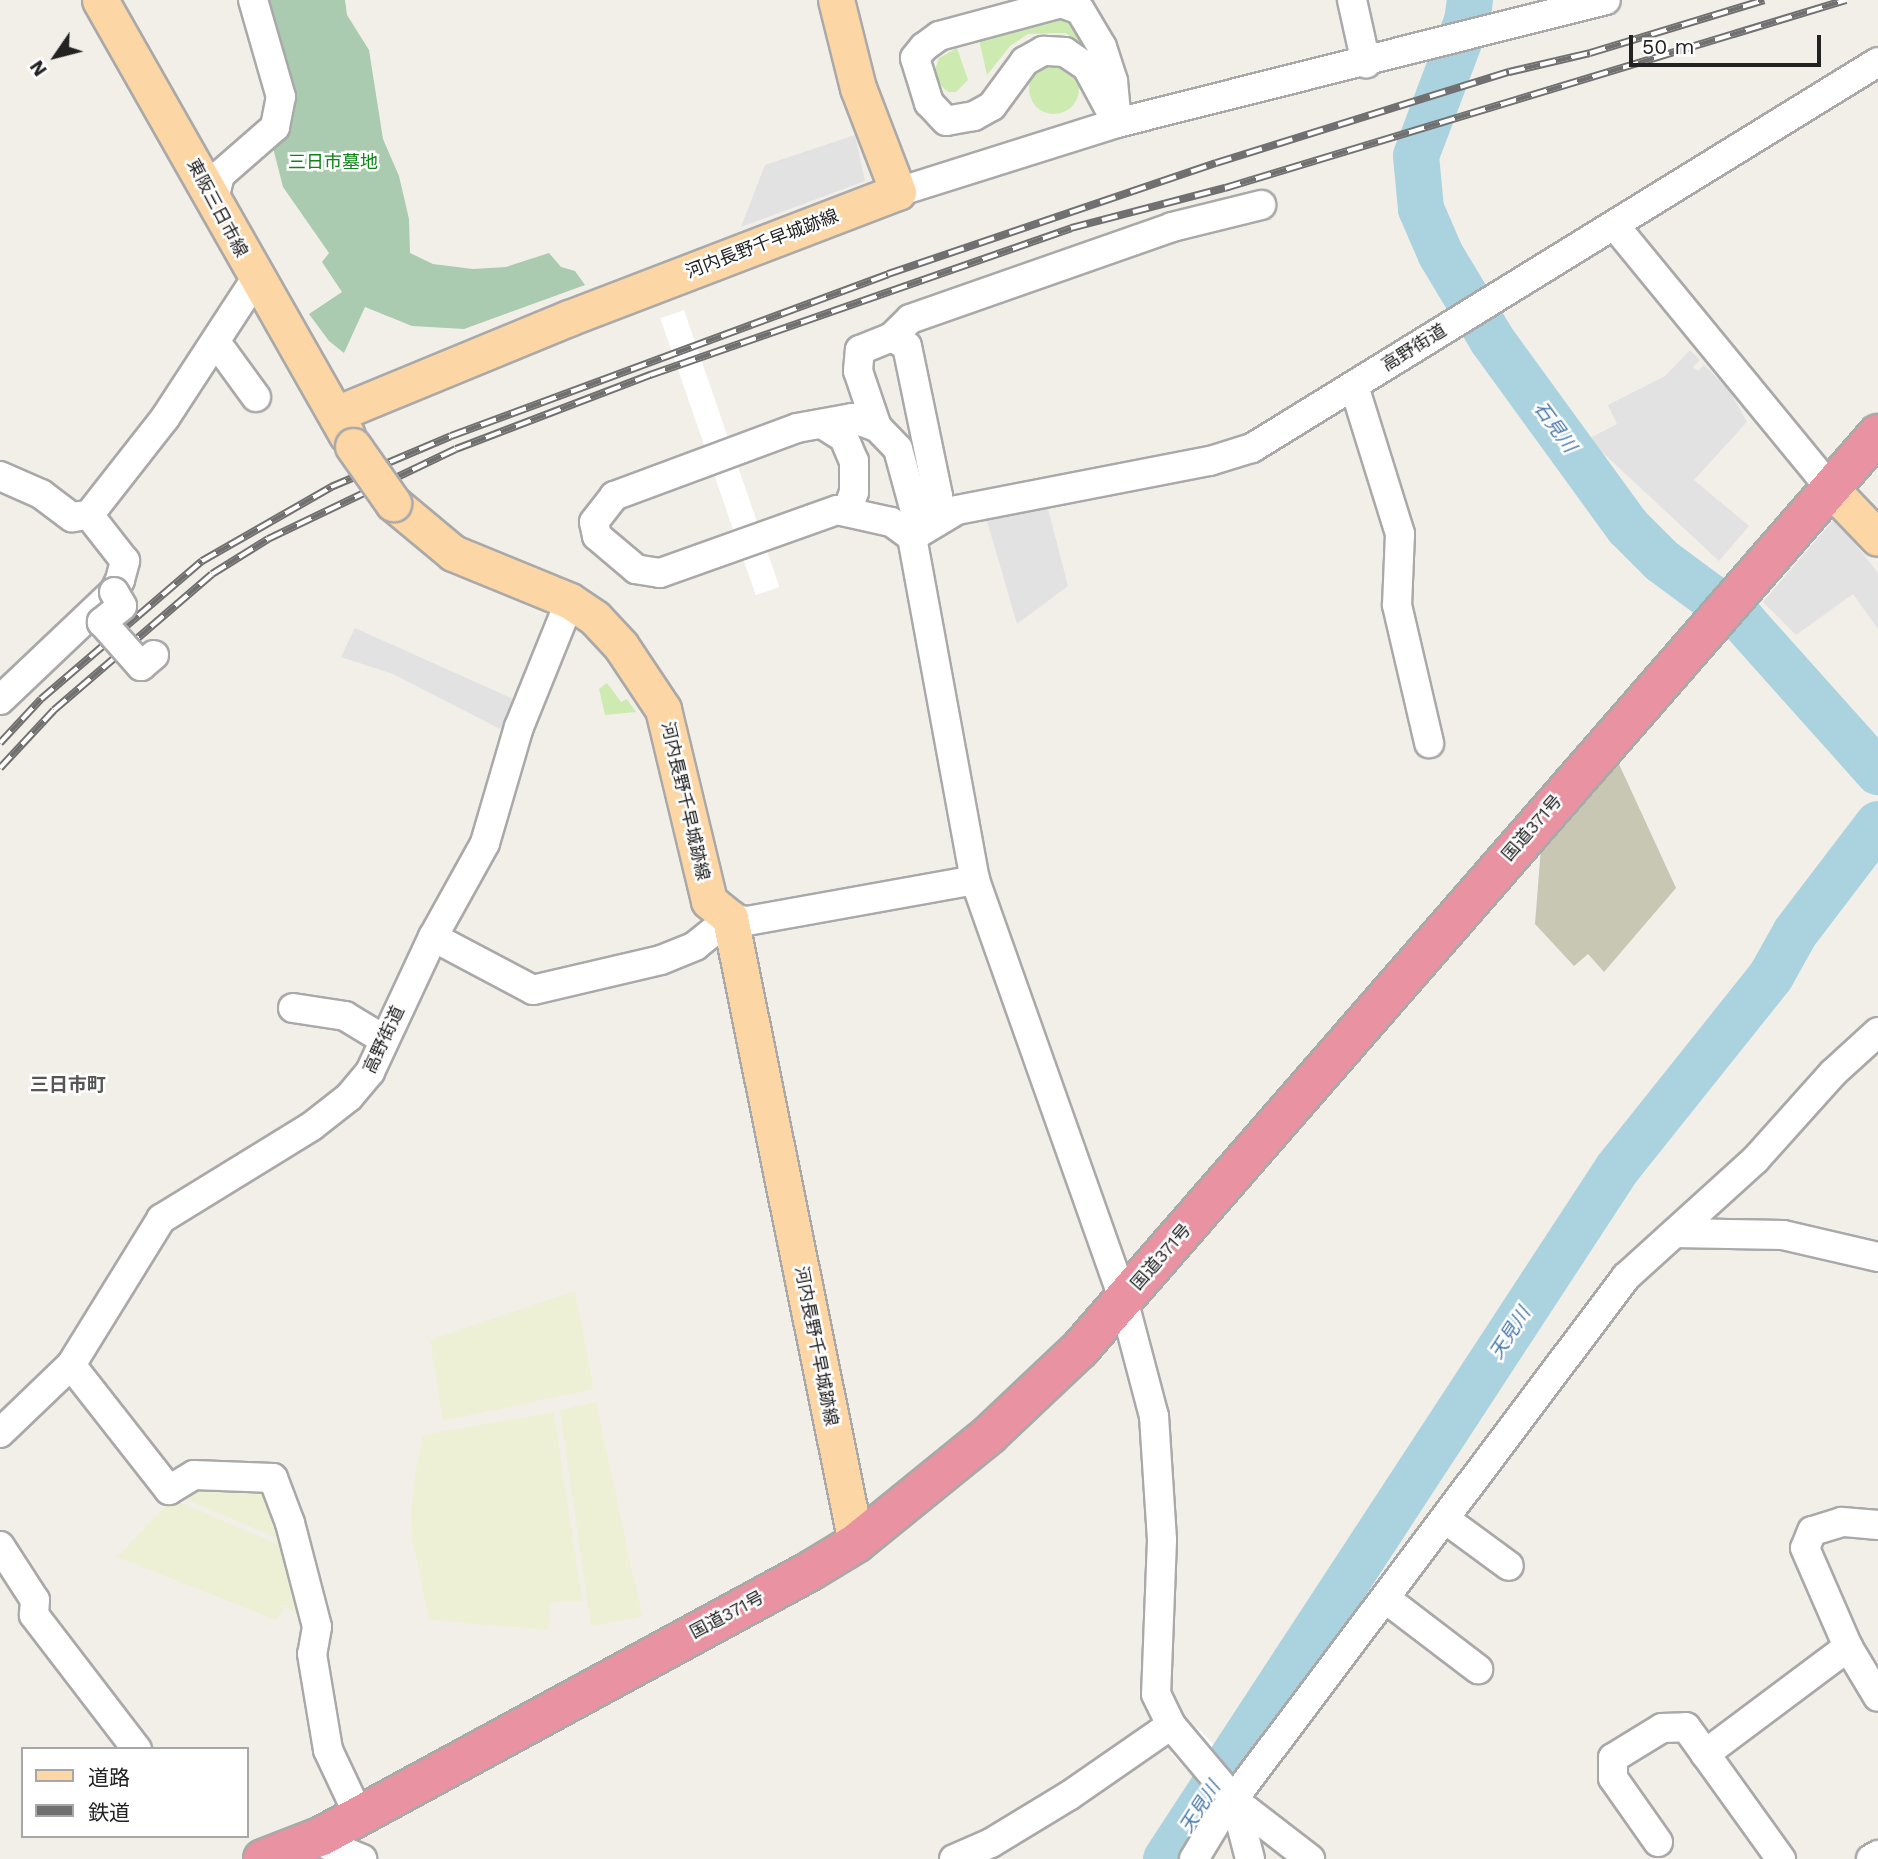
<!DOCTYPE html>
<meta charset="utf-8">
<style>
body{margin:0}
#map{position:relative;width:1878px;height:1859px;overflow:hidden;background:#f2efe9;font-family:"Work Sans","Noto Sans JP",sans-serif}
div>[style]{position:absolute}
.construction>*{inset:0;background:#c7c7b4}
.farmland>*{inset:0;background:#eef0d5}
.grass>*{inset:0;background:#cdebb0}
.round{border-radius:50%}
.cemetery>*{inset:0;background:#aacbaf}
.parking>*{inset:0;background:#e2e2e2}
.pier>*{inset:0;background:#fff;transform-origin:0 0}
.river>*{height:46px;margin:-23px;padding:0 23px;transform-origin:23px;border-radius:23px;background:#aad3df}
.roads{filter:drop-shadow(2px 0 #a9a9a9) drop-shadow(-2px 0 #a9a9a9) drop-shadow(0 2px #a9a9a9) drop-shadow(0 -2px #a9a9a9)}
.minor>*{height:28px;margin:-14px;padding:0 14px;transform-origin:14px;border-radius:14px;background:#fff}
.major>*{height:35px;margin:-17.5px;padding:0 17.5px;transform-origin:17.5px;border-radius:17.5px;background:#fcd6a4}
.highway>*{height:38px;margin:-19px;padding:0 19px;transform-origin:19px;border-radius:19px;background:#e892a2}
.rail>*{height:8px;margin-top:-4px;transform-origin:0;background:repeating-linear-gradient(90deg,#fff 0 16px,#707070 0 32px);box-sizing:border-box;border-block:2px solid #707070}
.bridges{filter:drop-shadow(2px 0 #a9a9a9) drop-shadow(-2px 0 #a9a9a9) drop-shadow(0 2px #a9a9a9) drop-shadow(0 -2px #a9a9a9)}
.minor-bridge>*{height:28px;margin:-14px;padding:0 14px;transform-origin:14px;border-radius:14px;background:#fff}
.major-bridge>*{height:35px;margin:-17.5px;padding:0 17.5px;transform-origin:17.5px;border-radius:17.5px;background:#fcd6a4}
span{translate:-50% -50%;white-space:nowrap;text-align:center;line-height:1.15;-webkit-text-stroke:5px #fff;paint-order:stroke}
.park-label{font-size:18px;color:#0c8416}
.street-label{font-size:18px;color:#222}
.water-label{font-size:19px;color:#4a7aab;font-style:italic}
.neighbourhood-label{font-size:19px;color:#555;font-weight:700}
.legend{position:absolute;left:21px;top:1747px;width:228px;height:91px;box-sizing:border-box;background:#fff;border:2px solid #a7a7a7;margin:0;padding:9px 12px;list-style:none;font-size:21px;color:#222}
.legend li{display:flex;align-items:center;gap:14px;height:35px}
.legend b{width:35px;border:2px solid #a7a7a7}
.north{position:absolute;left:21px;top:21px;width:70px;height:70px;-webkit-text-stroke:5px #fff;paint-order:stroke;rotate:235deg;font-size:19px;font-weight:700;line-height:28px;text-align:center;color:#222}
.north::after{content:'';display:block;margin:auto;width:24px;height:32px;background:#222;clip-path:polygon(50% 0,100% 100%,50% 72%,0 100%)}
.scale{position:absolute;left:1629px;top:35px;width:192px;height:32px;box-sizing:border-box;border:4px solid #222;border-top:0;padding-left:9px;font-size:21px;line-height:24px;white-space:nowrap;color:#222;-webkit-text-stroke:5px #fff;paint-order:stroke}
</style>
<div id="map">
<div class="construction">
<i style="clip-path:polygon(1618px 762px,1676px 888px,1604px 972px,1588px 954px,1574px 966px,1535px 924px,1541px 847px)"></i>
</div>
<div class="farmland">
<i style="clip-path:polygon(575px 1291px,594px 1389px,443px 1421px,430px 1340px)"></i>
<i style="clip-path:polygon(596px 1402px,642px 1617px,591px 1626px,560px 1410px)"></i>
<i style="clip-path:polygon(554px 1412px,582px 1601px,550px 1602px,549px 1630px,429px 1620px,411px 1535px,413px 1486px,423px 1435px)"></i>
<i style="clip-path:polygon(195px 1480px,262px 1483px,284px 1541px,176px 1495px)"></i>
<i style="clip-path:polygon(172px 1499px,286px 1548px,304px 1619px,285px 1606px,276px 1620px,117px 1557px)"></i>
</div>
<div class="grass">
<i style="clip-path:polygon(1061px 17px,1072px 24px,1088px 51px,1066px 33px,1028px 34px,1010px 46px,987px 75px,978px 35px)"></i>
<i style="clip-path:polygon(957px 48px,968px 80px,956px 92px,948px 92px,937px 82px,935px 70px,939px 58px)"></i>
<i class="round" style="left:1029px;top:64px;width:50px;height:50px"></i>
<i style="clip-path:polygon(607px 683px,621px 702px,627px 699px,636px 712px,605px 715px,599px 689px)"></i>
</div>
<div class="cemetery">
<i style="clip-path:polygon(259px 0,345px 0,347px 15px,369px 50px,383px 139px,399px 176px,409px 219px,410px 253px,433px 264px,473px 269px,506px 267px,549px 253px,561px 267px,575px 271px,585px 285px,464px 329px,412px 326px,365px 307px,344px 353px,329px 341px,309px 314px,342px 292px,322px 262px,329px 253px,283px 187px,271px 140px)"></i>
</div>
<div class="parking">
<i style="clip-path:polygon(855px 135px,865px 181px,741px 227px,765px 165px)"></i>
<i style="clip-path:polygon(1690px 350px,1700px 360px,1693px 367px,1698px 371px,1704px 365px,1729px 390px,1747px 422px,1694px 480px,1749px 526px,1719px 561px,1588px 439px,1617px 424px,1608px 405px,1665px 376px)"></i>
<i style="clip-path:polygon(1046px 501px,1068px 586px,1017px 624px,985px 514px)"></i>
<i style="clip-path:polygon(1835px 518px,1878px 573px,1878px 629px,1853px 594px,1796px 635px,1763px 602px)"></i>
<i style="clip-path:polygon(355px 628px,518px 701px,504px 731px,393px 674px,341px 657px)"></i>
</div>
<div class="pier">
<i style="left:684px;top:310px;width:293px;height:25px;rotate:71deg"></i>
<i style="left:1198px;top:1728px;width:65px;height:37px;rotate:47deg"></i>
</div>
<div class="river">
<i style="left:1470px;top:0;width:21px;rotate:98deg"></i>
<i style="left:1467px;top:21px;width:144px;rotate:110.7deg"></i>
<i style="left:1416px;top:156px;width:53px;rotate:84.6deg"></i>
<i style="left:1421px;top:209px;width:50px;rotate:66.5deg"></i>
<i style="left:1441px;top:255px;width:99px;rotate:59deg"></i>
<i style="left:1492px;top:340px;width:231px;rotate:54deg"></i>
<i style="left:1628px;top:527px;width:48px;rotate:45deg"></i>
<i style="left:1662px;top:561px;width:101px;rotate:36.5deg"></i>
<i style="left:1743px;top:621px;width:203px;rotate:48.2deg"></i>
<i style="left:1166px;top:1859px;width:824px;rotate:-56.83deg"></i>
<i style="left:1617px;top:1169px;width:247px;rotate:-51.4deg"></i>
<i style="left:1771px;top:976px;width:49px;rotate:-60.8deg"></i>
<i style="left:1795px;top:933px;width:137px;rotate:-52.7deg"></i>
</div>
<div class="roads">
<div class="minor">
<i style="left:1352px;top:0;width:65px;rotate:77.5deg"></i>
<i style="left:1061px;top:3px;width:20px;rotate:20deg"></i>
<i style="left:1080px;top:10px;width:43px;rotate:59.3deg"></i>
<i style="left:1102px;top:47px;width:36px;rotate:72deg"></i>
<i style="left:1113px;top:81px;width:42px;rotate:84.6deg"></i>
<i style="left:1117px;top:123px;width:64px;rotate:-118.2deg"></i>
<i style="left:1087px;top:67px;width:27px;rotate:-146deg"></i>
<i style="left:1065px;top:52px;width:22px;rotate:-177deg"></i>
<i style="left:1043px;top:51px;width:21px;rotate:151deg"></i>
<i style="left:1025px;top:61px;width:56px;rotate:126.3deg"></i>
<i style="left:992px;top:106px;width:21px;rotate:151deg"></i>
<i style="left:974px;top:116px;width:28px;rotate:170deg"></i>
<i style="left:946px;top:121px;width:25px;rotate:-133deg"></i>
<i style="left:929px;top:103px;width:47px;rotate:-107.3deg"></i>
<i style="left:915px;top:58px;width:14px;rotate:-51deg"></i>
<i style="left:924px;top:47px;width:19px;rotate:-36deg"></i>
<i style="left:939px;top:36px;width:126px;rotate:-15.1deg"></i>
<i style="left:898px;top:192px;width:230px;rotate:-17.5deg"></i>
<i style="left:1117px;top:123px;width:504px;rotate:-14.12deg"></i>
<i style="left:214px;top:199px;width:25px;rotate:-76deg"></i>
<i style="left:220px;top:175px;width:73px;rotate:-41.1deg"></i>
<i style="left:275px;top:127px;width:31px;rotate:-79deg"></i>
<i style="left:281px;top:97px;width:101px;rotate:-106.1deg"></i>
<i style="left:1615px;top:226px;width:339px;rotate:50.6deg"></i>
<i style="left:892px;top:337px;width:25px;rotate:-45deg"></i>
<i style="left:910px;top:319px;width:278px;rotate:-19.3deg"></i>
<i style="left:1172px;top:227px;width:92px;rotate:-13.9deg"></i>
<i style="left:216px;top:342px;width:68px;rotate:54deg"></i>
<i style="left:1354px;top:386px;width:155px;rotate:72.7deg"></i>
<i style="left:1400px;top:534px;width:71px;rotate:92.4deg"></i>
<i style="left:1397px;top:605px;width:142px;rotate:76.9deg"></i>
<i style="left:822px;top:424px;width:26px;rotate:32deg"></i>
<i style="left:844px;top:438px;width:25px;rotate:67deg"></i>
<i style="left:854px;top:461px;width:31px;rotate:90deg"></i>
<i style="left:854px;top:492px;width:20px;rotate:110deg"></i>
<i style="left:877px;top:427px;width:59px;rotate:-108.7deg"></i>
<i style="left:858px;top:371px;width:21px;rotate:-85deg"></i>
<i style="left:860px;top:350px;width:35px;rotate:-22deg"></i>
<i style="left:892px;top:337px;width:17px;rotate:31deg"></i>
<i style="left:907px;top:346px;width:153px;rotate:78.3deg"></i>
<i style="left:938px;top:496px;width:43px;rotate:122.6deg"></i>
<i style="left:0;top:476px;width:45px;rotate:23.7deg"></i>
<i style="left:41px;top:494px;width:39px;rotate:37deg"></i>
<i style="left:72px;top:517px;width:17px;rotate:-7deg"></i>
<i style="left:89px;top:515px;width:123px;rotate:-51.9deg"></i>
<i style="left:165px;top:418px;width:165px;rotate:-56.9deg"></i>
<i style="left:912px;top:537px;width:26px;rotate:-144deg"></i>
<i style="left:891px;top:522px;width:55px;rotate:-167.5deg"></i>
<i style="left:837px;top:510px;width:188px;rotate:160.4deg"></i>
<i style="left:660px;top:573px;width:24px;rotate:-171deg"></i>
<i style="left:636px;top:569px;width:51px;rotate:-139.8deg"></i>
<i style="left:597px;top:536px;width:14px;rotate:-102deg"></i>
<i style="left:594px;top:522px;width:33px;rotate:-52deg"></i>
<i style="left:614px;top:496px;width:195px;rotate:-20.4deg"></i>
<i style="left:797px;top:428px;width:56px;rotate:-10.3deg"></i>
<i style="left:852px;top:418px;width:27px;rotate:20deg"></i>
<i style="left:877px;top:427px;width:30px;rotate:46deg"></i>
<i style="left:898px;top:449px;width:68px;rotate:74.7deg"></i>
<i style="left:916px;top:515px;width:22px;rotate:100deg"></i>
<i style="left:912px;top:537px;width:349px;rotate:79.6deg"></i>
<i style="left:975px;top:880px;width:444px;rotate:70.5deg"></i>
<i style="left:1123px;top:1299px;width:121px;rotate:75.2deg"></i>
<i style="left:1154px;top:1416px;width:124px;rotate:86.3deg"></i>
<i style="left:1162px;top:1540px;width:154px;rotate:92.2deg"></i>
<i style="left:1156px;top:1694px;width:34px;rotate:64deg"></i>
<i style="left:1171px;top:1725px;width:99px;rotate:49.9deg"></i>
<i style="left:1235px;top:1801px;width:95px;rotate:37.7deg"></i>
<i style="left:912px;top:537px;width:52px;rotate:-31deg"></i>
<i style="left:957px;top:510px;width:258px;rotate:-11deg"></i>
<i style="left:1210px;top:461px;width:44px;rotate:-17.2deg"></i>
<i style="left:1252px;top:448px;width:735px;rotate:-31.66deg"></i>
<i style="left:0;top:700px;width:157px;rotate:-43.5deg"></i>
<i style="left:114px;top:592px;width:13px;rotate:-63deg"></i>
<i style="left:120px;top:580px;width:20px;rotate:-75deg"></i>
<i style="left:125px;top:561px;width:58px;rotate:-128deg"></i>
<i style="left:433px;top:937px;width:113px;rotate:27.9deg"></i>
<i style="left:533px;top:990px;width:131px;rotate:-13.2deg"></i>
<i style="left:661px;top:960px;width:37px;rotate:-22deg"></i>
<i style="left:695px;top:946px;width:45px;rotate:-38.7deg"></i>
<i style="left:730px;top:918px;width:17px;rotate:10deg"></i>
<i style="left:747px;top:921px;width:232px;rotate:-10.2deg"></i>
<i style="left:293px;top:1008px;width:53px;rotate:8.7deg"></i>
<i style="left:345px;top:1016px;width:44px;rotate:31.2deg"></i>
<i style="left:1675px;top:1233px;width:108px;rotate:1.1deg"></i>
<i style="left:1783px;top:1235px;width:98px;rotate:13deg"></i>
<i style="left:71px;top:1365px;width:159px;rotate:51.9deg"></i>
<i style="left:169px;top:1490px;width:29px;rotate:-31deg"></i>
<i style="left:194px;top:1475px;width:79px;rotate:2.2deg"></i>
<i style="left:273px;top:1478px;width:48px;rotate:69.3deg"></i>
<i style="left:290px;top:1523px;width:107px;rotate:75.4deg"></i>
<i style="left:317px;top:1627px;width:27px;rotate:100deg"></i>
<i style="left:312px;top:1654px;width:97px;rotate:80.5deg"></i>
<i style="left:328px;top:1750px;width:73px;rotate:64.8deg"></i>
<i style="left:0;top:1433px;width:98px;rotate:-43.8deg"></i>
<i style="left:71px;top:1365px;width:172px;rotate:-58.3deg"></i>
<i style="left:161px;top:1219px;width:177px;rotate:-31.6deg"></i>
<i style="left:312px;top:1126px;width:47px;rotate:-38.1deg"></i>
<i style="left:349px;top:1097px;width:33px;rotate:-50deg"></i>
<i style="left:370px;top:1072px;width:149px;rotate:-65deg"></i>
<i style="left:433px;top:937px;width:107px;rotate:-61deg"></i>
<i style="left:485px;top:843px;width:121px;rotate:-73.7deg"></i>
<i style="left:519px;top:727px;width:136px;rotate:-68deg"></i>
<i style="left:1445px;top:1519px;width:79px;rotate:36.3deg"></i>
<i style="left:1878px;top:1525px;width:36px;rotate:-175deg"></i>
<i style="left:1842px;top:1522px;width:31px;rotate:163deg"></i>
<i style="left:1812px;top:1531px;width:18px;rotate:112deg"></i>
<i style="left:1805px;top:1548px;width:108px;rotate:66.5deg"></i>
<i style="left:1848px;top:1647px;width:58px;rotate:59deg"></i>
<i style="left:0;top:1546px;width:64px;rotate:57.1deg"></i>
<i style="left:35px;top:1600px;width:15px;rotate:94deg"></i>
<i style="left:34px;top:1615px;width:169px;rotate:52.5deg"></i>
<i style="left:1386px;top:1599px;width:116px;rotate:37.3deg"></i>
<i style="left:1705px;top:1754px;width:179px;rotate:-36.8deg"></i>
<i style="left:1235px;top:1801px;width:60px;rotate:75.5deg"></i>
<i style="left:322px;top:1836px;width:11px;rotate:56deg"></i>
<i style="left:328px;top:1845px;width:37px;rotate:22deg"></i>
<i style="left:1658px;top:1842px;width:78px;rotate:-125.1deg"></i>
<i style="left:1613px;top:1778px;width:20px;rotate:-90deg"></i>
<i style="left:1613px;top:1758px;width:57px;rotate:-31.5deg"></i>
<i style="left:1662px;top:1728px;width:24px;rotate:-2deg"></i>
<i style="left:1686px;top:1727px;width:163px;rotate:54.3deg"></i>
<i style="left:954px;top:1859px;width:40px;rotate:-23.4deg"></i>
<i style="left:991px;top:1843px;width:92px;rotate:-31.3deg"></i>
<i style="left:1070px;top:1795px;width:123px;rotate:-34.7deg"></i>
<i style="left:1194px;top:1859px;width:44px;rotate:-58.8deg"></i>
<i style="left:1217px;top:1821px;width:681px;rotate:-53.06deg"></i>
<i style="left:1626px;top:1277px;width:174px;rotate:-42.2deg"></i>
<i style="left:1755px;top:1160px;width:117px;rotate:-48.1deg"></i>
<i style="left:1833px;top:1073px;width:61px;rotate:-42.3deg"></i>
<i style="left:1871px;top:1859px;width:8px;rotate:-30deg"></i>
</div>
<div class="major">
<i style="left:100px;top:0;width:500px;rotate:60.41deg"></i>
<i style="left:336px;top:414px;width:252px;rotate:-22.4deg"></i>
<i style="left:569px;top:318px;width:352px;rotate:-21deg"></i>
<i style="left:898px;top:192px;width:111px;rotate:-111deg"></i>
<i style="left:858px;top:88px;width:91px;rotate:-104deg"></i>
<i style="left:1830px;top:488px;width:69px;rotate:46.2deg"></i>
<i style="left:393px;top:503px;width:78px;rotate:39.8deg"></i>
<i style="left:453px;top:553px;width:126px;rotate:22.3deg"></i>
<i style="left:570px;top:601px;width:30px;rotate:34deg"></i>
<i style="left:595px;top:618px;width:38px;rotate:47deg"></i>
<i style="left:621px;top:646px;width:76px;rotate:56.3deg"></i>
<i style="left:663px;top:709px;width:197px;rotate:76.5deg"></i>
<i style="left:709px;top:901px;width:27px;rotate:39deg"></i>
<i style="left:730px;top:918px;width:638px;rotate:78.6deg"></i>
</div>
<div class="highway">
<i style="left:263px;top:1859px;width:63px;rotate:-21.3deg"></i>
<i style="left:322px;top:1836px;width:555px;rotate:-28.5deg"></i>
<i style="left:810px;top:1571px;width:54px;rotate:-31.3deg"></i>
<i style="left:856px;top:1543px;width:173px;rotate:-39.1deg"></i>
<i style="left:990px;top:1434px;width:124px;rotate:-43.4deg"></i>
<i style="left:1080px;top:1349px;width:1214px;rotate:-48.91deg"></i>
</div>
</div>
<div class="rail">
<i style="left:0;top:743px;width:60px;rotate:-47deg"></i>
<i style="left:41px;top:699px;width:212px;rotate:-40.6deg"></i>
<i style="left:202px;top:561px;width:149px;rotate:-29.8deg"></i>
<i style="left:331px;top:487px;width:130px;rotate:-23deg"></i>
<i style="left:451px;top:436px;width:466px;rotate:-20.3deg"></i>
<i style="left:888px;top:274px;width:346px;rotate:-18.7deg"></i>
<i style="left:1216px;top:163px;width:307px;rotate:-17.3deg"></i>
<i style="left:1509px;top:72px;width:83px;rotate:-13.2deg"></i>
<i style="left:1590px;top:53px;width:182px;rotate:-16.9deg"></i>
<i style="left:0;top:768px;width:79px;rotate:-47deg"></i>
<i style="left:54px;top:710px;width:208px;rotate:-40.7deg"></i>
<i style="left:212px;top:574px;width:66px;rotate:-32deg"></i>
<i style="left:268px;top:539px;width:208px;rotate:-25.6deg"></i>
<i style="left:456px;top:449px;width:208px;rotate:-20.9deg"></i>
<i style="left:650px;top:375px;width:446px;rotate:-19.2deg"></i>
<i style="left:1071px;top:228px;width:159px;rotate:-14.6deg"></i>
<i style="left:1225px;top:188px;width:649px;rotate:-16.84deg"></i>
</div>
<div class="bridges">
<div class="minor-bridge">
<i style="left:114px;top:592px;width:16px;rotate:60deg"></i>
<i style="left:122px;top:606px;width:26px;rotate:141deg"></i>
<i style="left:102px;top:622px;width:59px;rotate:48.4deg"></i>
<i style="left:141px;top:666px;width:17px;rotate:-40deg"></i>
</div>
<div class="major-bridge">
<i style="left:353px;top:446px;width:70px;rotate:54.9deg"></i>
</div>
</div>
<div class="park-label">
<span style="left:333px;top:162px">三日市墓地</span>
</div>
<div class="street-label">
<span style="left:217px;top:208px;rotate:62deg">東阪三日市線</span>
<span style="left:762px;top:244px;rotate:-21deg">河内長野千早城跡線</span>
<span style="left:1414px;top:348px;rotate:-32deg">高野街道</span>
<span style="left:685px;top:801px;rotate:77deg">河内長野千早城跡線</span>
<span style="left:1532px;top:828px;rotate:-49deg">国道371号</span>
<span style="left:384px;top:1040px;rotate:-65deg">高野街道</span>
<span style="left:1161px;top:1257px;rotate:-49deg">国道371号</span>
<span style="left:816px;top:1346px;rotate:79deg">河内長野千早城跡線</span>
<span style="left:727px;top:1615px;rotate:-28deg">国道371号</span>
</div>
<div class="water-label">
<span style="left:1555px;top:427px;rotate:54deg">石見川</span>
<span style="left:1510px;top:1333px;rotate:-57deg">天見川</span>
<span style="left:1200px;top:1807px;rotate:-57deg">天見川</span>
</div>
<div class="neighbourhood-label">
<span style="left:68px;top:1085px">三日市町</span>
</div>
<ul class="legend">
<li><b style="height:9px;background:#fcd6a4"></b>道路</li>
<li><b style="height:9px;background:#707070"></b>鉄道</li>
</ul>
<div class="north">N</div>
<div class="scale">50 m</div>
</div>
